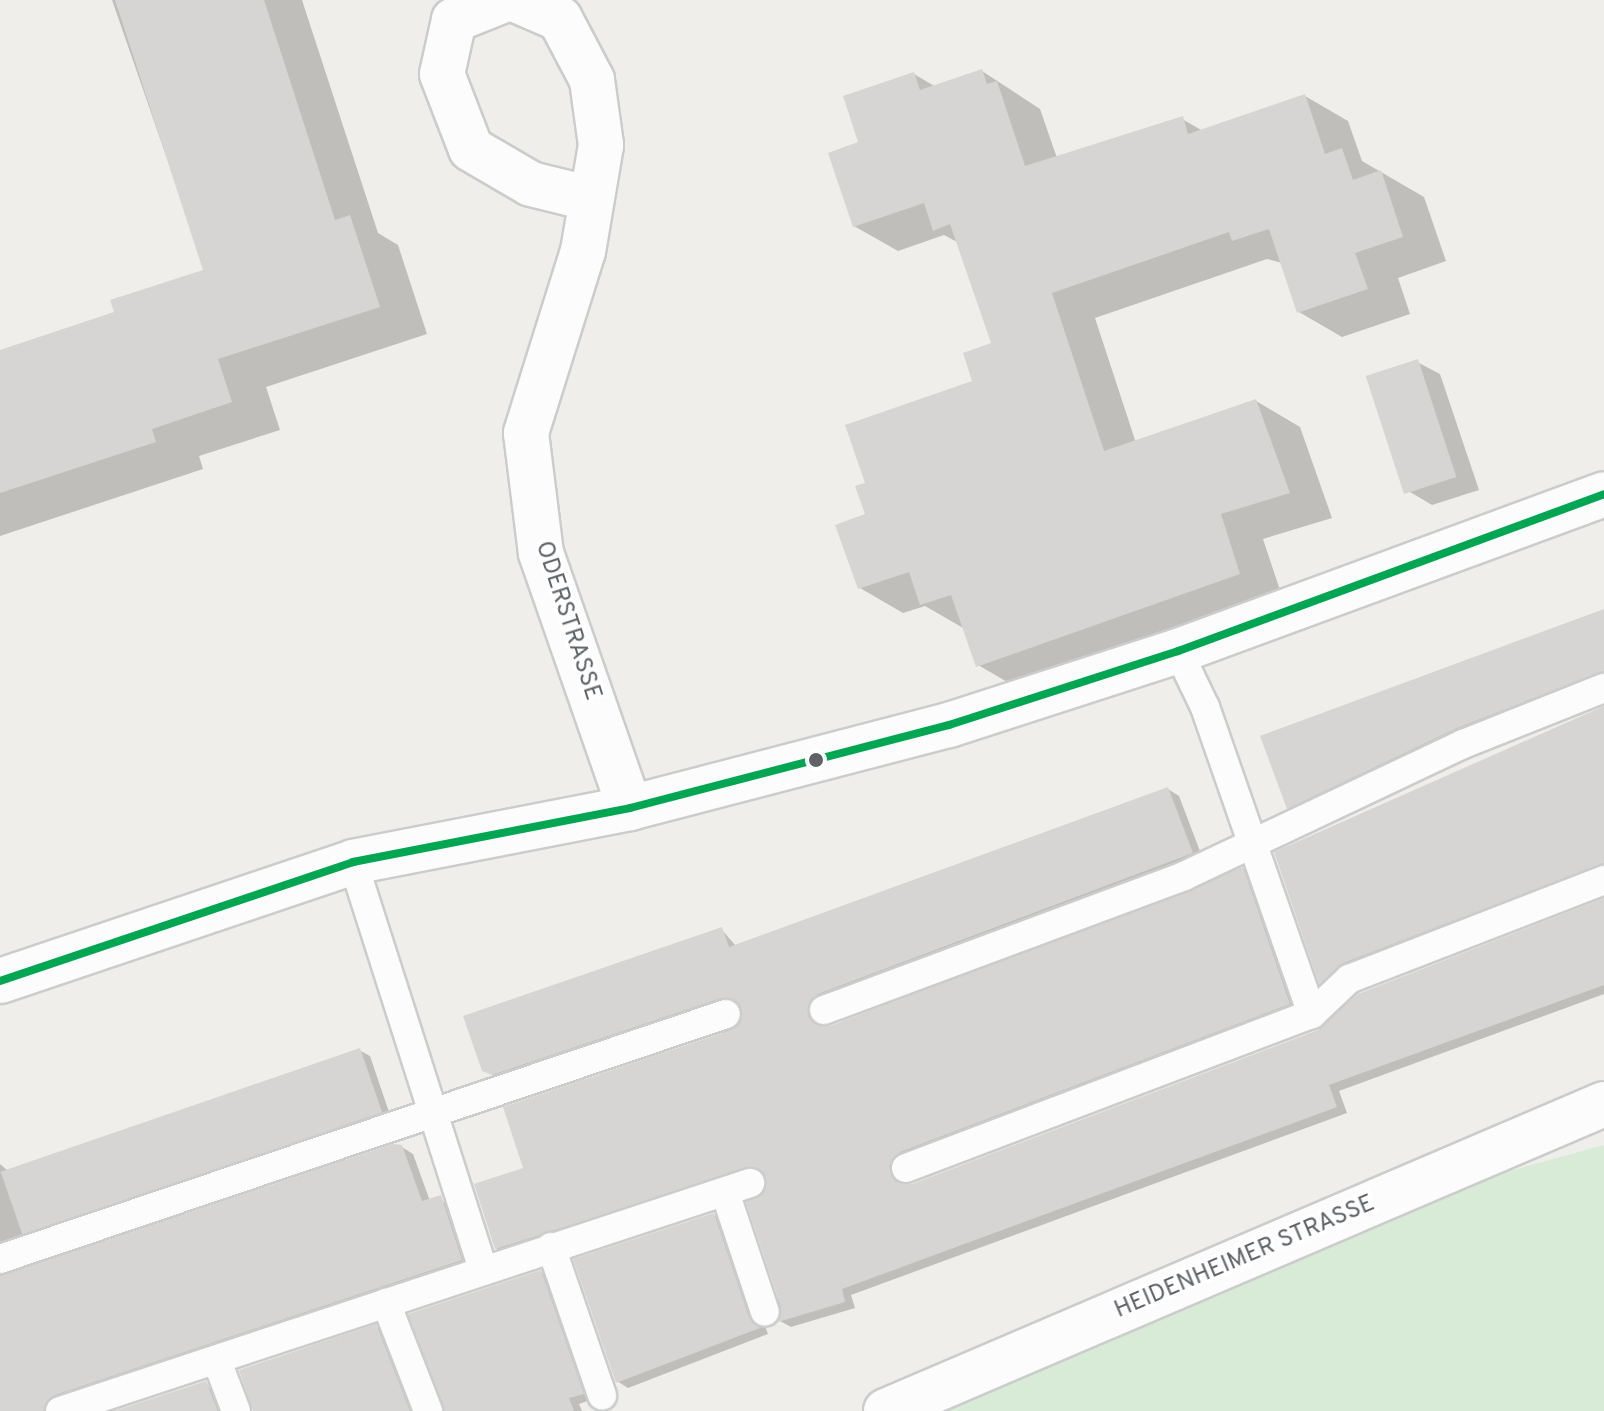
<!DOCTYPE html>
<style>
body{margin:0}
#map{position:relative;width:1604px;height:1411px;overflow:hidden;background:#efeeea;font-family:Overpass,sans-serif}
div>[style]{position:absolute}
.green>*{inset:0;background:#d8ebd6}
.shadow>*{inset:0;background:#0003}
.building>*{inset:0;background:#d6d5d3;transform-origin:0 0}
.roads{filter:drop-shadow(2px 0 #cbcccc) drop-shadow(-2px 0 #cbcccc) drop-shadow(0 2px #cbcccc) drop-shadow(0 -2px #cbcccc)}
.lane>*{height:28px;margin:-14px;padding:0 14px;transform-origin:14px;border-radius:14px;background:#fdfcfc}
.street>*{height:44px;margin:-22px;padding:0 22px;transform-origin:22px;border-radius:22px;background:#fdfcfc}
.secondary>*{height:44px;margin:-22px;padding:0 22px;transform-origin:22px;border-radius:22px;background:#fdfcfc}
.bus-1>*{height:8px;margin:-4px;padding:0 4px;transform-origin:4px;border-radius:4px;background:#00a651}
.dots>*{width:22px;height:22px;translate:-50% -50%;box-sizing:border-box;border:4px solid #fff;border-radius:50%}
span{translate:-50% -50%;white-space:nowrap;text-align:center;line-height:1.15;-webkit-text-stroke:7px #fff;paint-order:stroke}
.street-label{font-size:24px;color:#5f6368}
</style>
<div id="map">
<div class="green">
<i style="clip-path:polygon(1604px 1145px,1604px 1411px,932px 1411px,1477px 1180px)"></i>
</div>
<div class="shadow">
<i style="clip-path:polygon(112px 0,302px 0,378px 233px,398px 245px,427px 334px,266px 387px,280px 430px,199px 456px,203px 469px,0 536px,0 352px,116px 314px,206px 271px)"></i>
<i style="clip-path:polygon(982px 71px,1040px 109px,1057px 158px,1182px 119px,1203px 131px,1305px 96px,1348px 121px,1362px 161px,1424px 197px,1446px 261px,1398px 278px,1410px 314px,1342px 337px,1299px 312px,1282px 263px,1267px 259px,1095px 318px,1136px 443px,1256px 401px,1300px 427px,1332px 518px,1263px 539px,1283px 599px,1021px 690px,978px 665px,965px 629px,925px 606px,903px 613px,860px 588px,867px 485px,975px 383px,994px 345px,959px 243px,944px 235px,898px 251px,854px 226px,861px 143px,914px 74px,936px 87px)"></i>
<i style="clip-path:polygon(1417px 362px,1440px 374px,1479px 490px,1432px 505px,1410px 492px)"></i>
<i style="clip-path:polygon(1604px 612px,1604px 680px,1299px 814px,1288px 807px)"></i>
<i style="clip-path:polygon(1604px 708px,1604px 872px,1332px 988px,1321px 982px,1276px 853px)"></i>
<i style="clip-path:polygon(1168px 789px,1179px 796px,1203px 859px,819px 1023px,830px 1028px,1243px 869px,1254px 876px,1300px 1010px,911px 1158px,900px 1180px,912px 1186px,1319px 1032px,1604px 900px,1604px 994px,1339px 1091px,1347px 1113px,851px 1295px,855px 1308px,791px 1327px,780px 1321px,769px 1186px,760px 1173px,507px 1254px,496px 1248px,526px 1169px,745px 1017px,740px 1004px,504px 1080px,484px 1070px,722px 930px,736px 946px)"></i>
<i style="clip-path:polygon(359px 1050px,370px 1056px,391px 1118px,0 1260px,0 1164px,7px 1170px)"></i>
<i style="clip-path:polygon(402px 1147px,413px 1154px,430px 1201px,452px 1203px,472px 1266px,61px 1411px,0 1411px,0 1275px)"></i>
<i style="clip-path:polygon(714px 1215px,725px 1221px,768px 1334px,628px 1388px,617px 1381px)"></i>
<i style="clip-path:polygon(541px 1272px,552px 1278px,593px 1399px,579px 1404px,582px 1411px,444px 1411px)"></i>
<i style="clip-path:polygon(376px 1327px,387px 1333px,417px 1411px,254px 1411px)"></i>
<i style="clip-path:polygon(206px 1383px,226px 1411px,121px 1411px)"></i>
</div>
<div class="building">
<i style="clip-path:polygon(115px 0,264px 0,335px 220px,350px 215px,380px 307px,218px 359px,232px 402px,152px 429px,156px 442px,0 493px,0 350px,114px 312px,110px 300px,203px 270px)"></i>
<i style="clip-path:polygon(982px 69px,987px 84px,997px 81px,1025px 166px,1183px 116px,1188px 134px,1305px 94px,1325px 154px,1342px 148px,1353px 180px,1381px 170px,1403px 237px,1355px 253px,1368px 289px,1297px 313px,1269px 229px,1232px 241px,1229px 232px,1052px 293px,1104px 451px,1256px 399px,1290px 493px,1221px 514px,1240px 574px,976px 667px,951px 595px,920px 605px,909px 572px,858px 589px,835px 525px,865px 514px,855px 486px,865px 483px,845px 425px,972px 381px,963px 353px,991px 343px,950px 224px,933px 231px,924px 203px,853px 227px,828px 153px,858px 142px,843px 96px,914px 72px,920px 90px)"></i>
<i style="left:1418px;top:359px;width:124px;height:55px;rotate:72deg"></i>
<i style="clip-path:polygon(1604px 609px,1604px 671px,1457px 728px,1287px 809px,1260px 736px)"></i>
<i style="clip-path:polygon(1604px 706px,1604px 863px,1343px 963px,1319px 984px,1274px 852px)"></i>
<i style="clip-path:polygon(1168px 787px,1193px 853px,818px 994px,808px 1017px,830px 1026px,1243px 867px,1290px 1004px,900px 1152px,889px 1166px,896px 1182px,912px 1184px,1318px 1030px,1358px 994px,1604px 898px,1604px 985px,1329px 1085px,1337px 1107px,842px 1289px,845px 1302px,778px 1322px,781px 1307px,746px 1202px,766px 1187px,754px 1167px,495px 1249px,474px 1184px,523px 1168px,503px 1107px,731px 1030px,742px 1009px,721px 998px,492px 1075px,482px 1071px,463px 1016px,722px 927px,729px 947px)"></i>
<i style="left:360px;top:1048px;width:68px;height:380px;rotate:71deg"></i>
<i style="clip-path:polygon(393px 1144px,402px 1145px,422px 1201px,441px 1195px,462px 1260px,55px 1395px,43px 1411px,0 1411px,0 1276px)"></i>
<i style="clip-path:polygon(714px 1213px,749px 1317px,760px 1328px,616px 1383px,573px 1259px)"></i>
<i style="clip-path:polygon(541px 1270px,584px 1394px,569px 1398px,574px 1411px,445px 1411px,408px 1314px)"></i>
<i style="clip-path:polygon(376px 1324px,410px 1411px,253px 1411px,239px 1370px)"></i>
<i style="clip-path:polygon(206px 1381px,218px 1411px,114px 1411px)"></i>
</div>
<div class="roads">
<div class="lane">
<i style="left:1178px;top:651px;width:62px;rotate:64.3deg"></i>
<i style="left:1205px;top:707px;width:325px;rotate:70.8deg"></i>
<i style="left:353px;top:862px;width:427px;rotate:72.3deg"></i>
<i style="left:824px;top:1010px;width:384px;rotate:-20.4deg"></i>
<i style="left:1184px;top:876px;width:309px;rotate:-25.3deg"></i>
<i style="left:1463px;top:744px;width:152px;rotate:-21.7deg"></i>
<i style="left:906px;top:1168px;width:434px;rotate:-20.8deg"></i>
<i style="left:1312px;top:1014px;width:51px;rotate:-43.4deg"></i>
<i style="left:1349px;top:979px;width:274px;rotate:-21.2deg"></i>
<i style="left:725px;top:1192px;width:126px;rotate:71.6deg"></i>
<i style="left:551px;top:1247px;width:157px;rotate:71deg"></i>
<i style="left:0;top:1259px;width:766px;rotate:-18.65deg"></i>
<i style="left:386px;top:1303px;width:116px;rotate:68.7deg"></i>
<i style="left:217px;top:1361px;width:53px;rotate:69.2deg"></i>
<i style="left:60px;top:1411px;width:727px;rotate:-18.29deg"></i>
</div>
<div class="street">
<i style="left:504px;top:0;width:54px;rotate:158.2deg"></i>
<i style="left:454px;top:20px;width:55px;rotate:102.5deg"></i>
<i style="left:442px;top:74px;width:80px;rotate:68.9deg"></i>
<i style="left:471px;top:149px;width:69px;rotate:30.3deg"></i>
<i style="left:531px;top:184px;width:59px;rotate:13.8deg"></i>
<i style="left:516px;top:0;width:48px;rotate:23.4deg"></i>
<i style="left:560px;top:19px;width:69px;rotate:62.3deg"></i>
<i style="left:592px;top:80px;width:66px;rotate:82.1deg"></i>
<i style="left:601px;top:145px;width:108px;rotate:99.6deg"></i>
<i style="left:583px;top:251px;width:191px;rotate:107.4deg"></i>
<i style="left:526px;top:433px;width:121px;rotate:82.9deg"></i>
<i style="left:541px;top:553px;width:270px;rotate:70.8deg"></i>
<i style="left:0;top:981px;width:373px;rotate:-18.6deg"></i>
<i style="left:353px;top:862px;width:282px;rotate:-11deg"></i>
<i style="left:630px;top:808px;width:330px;rotate:-14.6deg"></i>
<i style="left:949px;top:725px;width:241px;rotate:-17.9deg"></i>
<i style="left:1178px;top:651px;width:454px;rotate:-20.2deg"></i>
</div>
<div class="secondary">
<i style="left:886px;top:1411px;width:781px;rotate:-23.15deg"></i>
</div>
</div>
<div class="bus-1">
<i style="left:0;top:981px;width:373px;rotate:-18.6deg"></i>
<i style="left:353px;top:862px;width:282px;rotate:-11deg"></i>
<i style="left:630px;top:808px;width:330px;rotate:-14.6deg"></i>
<i style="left:949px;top:725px;width:241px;rotate:-17.9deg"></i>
<i style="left:1178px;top:651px;width:454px;rotate:-20.2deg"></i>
</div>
<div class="dots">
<i style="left:816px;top:760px;background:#5f6368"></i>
</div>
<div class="street-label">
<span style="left:567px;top:621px;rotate:72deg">ODERSTRASSE</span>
<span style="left:1245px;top:1258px;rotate:-23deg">HEIDENHEIMER STRASSE</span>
</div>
</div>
